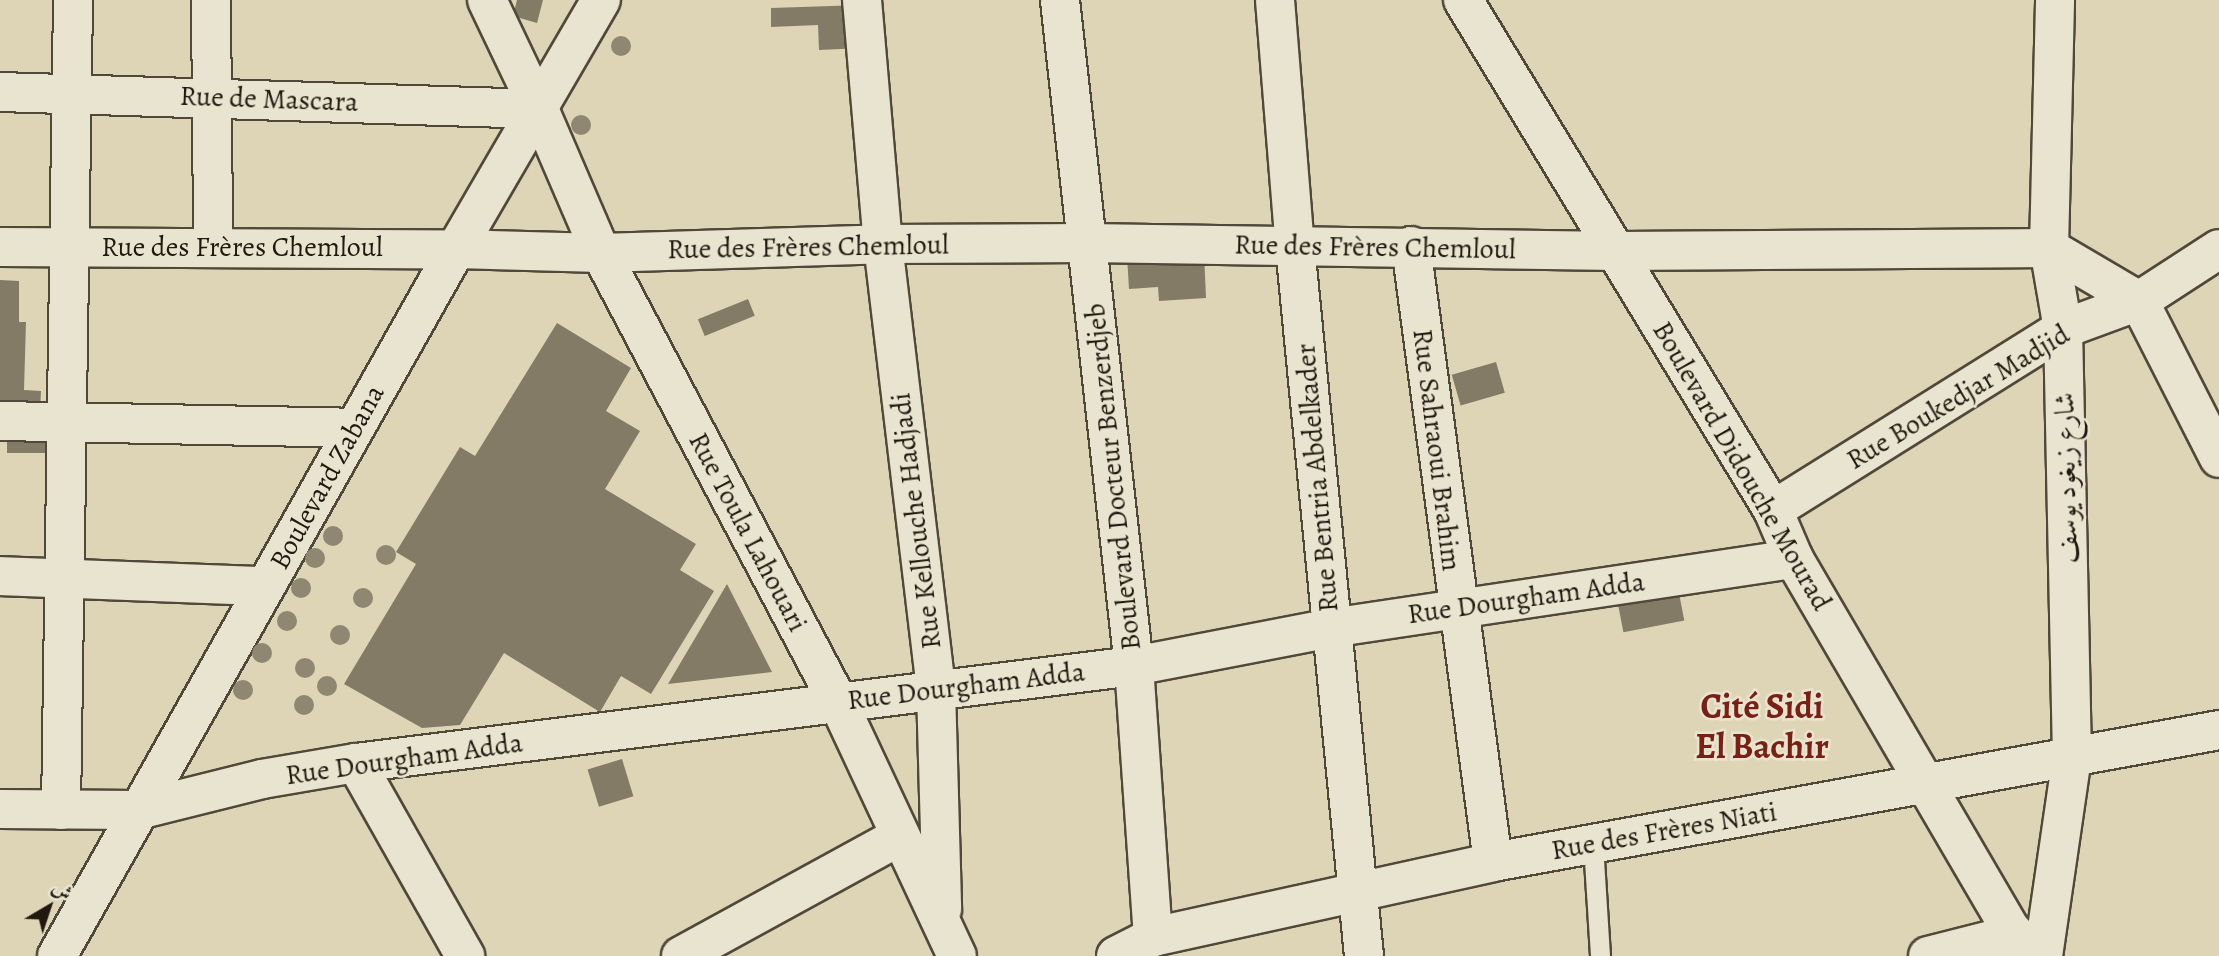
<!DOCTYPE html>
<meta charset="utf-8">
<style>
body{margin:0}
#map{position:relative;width:2219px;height:956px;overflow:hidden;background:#ddd5b6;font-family:Alegreya,Amiri,serif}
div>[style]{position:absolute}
.building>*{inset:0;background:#837b66;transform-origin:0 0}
.roads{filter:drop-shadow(2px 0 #504839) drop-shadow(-2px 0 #504839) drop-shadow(0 2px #504839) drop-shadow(0 -2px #504839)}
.service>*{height:19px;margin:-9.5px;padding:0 9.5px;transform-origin:9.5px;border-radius:9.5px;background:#e9e4d0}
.minor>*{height:38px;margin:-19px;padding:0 19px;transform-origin:19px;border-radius:19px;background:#e9e4d0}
.tertiary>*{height:38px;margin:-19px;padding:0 19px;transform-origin:19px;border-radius:19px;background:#e9e4d0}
.secondary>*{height:38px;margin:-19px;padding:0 19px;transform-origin:19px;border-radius:19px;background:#e9e4d0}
.trees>*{width:20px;height:20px;margin:-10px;border-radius:50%;background:#8f8771}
span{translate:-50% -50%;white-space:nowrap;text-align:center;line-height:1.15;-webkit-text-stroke:5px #e9e4d0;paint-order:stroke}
.street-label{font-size:28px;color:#21190f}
.district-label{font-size:35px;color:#7a1f14;font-weight:700}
.north{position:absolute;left:14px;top:872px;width:70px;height:70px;-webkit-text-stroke:5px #e9e4d0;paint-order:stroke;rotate:39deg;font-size:19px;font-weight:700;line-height:28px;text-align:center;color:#21190f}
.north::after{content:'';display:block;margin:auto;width:24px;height:32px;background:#21190f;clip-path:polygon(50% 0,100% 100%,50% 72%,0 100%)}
</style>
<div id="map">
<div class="building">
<i style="clip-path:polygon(517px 0,543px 0,537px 23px,513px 16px)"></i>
<i style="clip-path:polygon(862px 5px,863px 48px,819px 50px,818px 25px,771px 27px,771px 8px)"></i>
<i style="clip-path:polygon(1204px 252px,1206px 298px,1159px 301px,1158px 287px,1129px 289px,1127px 256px)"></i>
<i style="clip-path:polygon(0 280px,19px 281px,19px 322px,26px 322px,24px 390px,41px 391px,40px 412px,0 411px)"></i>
<i style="left:748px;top:299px;width:18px;height:54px;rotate:68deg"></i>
<i style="clip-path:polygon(557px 323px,631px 368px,606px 411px,640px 431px,605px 489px,696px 544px,680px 570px,714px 591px,651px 694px,621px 676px,600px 712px,504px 653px,460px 725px,422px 728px,344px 684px,416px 564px,396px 552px,460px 447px,475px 456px)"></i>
<i style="left:1496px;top:362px;width:32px;height:46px;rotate:74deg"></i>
<i style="left:7px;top:424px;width:45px;height:29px"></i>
<i style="clip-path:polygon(727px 584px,772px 672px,668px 684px)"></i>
<i style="left:1678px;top:588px;width:33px;height:62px;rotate:79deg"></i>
<i style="left:622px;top:759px;width:39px;height:36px;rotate:73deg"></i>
</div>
<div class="roads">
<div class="service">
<i style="left:1593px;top:844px;width:112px;rotate:86.4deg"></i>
</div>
<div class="minor">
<i style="left:211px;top:0;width:247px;rotate:89.5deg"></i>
<i style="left:487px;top:0;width:121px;rotate:64.5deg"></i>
<i style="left:539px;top:109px;width:157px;rotate:66.7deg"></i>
<i style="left:601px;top:253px;width:508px;rotate:62.17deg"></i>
<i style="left:838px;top:702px;width:280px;rotate:64.9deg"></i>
<i style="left:862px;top:0;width:245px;rotate:85.1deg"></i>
<i style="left:883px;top:244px;width:448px;rotate:83.2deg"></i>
<i style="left:936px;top:689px;width:220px;rotate:88.4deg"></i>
<i style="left:1275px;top:0;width:247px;rotate:85.4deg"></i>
<i style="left:1295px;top:246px;width:713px;rotate:84.45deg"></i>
<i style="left:0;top:92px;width:539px;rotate:1.81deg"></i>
<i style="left:1411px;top:246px;width:621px;rotate:82.42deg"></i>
<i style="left:0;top:247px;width:456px;rotate:0.3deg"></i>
<i style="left:456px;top:249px;width:145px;rotate:1.6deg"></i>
<i style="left:601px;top:253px;width:282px;rotate:-1.8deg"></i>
<i style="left:883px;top:244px;width:205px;rotate:-0.3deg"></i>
<i style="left:1088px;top:243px;width:529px;rotate:0.87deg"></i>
<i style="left:1617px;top:251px;width:432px;rotate:-0.4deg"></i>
<i style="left:2049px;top:248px;width:104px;rotate:30.5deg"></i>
<i style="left:2139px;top:301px;width:176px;rotate:63deg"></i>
<i style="left:0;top:421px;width:354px;rotate:1.1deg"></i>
<i style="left:1773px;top:510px;width:342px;rotate:-32deg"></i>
<i style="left:2063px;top:329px;width:81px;rotate:-20.2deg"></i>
<i style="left:2139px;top:301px;width:95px;rotate:-33deg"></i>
<i style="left:0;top:576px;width:265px;rotate:2.2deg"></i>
<i style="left:356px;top:763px;width:222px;rotate:60.5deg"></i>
<i style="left:0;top:809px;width:138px;rotate:0.4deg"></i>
<i style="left:138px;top:810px;width:128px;rotate:-14deg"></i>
<i style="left:262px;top:779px;width:95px;rotate:-9.7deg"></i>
<i style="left:356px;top:763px;width:784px;rotate:-7.11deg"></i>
<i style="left:1134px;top:666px;width:201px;rotate:-10.9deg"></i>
<i style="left:1331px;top:628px;width:468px;rotate:-8.5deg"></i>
<i style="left:61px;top:810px;width:810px;rotate:-89.15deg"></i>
<i style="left:681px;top:956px;width:250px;rotate:-28.7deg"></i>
<i style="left:1928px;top:956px;width:90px;rotate:-14.2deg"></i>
</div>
<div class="tertiary">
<i style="left:1060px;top:0;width:670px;rotate:83.66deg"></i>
<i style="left:1134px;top:666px;width:272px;rotate:86deg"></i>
</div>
<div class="secondary">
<i style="left:1463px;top:0;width:597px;rotate:58.71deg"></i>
<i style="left:1773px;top:510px;width:53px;rotate:66.8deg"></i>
<i style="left:1794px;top:559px;width:460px;rotate:59.7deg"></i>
<i style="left:57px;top:956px;width:812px;rotate:-60.56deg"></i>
<i style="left:456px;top:249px;width:288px;rotate:-59.8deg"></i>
<i style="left:1116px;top:956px;width:42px;rotate:-27.2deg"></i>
<i style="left:1153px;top:937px;width:348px;rotate:-12.4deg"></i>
<i style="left:1493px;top:862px;width:738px;rotate:-10.3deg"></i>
<i style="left:2043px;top:956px;width:201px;rotate:-81.7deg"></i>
<i style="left:2072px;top:757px;width:428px;rotate:-91.2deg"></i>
<i style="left:2063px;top:329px;width:82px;rotate:-99.8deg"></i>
<i style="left:2049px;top:248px;width:248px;rotate:-88.6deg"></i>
</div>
</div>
<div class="trees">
<i style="left:621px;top:46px"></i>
<i style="left:581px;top:125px"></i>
<i style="left:333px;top:536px"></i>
<i style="left:386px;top:555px"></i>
<i style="left:315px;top:558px"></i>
<i style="left:301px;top:588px"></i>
<i style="left:363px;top:598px"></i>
<i style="left:287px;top:621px"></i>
<i style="left:340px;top:635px"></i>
<i style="left:262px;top:653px"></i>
<i style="left:305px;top:668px"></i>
<i style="left:327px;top:686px"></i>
<i style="left:243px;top:690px"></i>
<i style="left:304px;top:705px"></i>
</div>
<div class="street-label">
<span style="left:269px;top:99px;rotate:2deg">Rue de Mascara</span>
<span style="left:242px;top:247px">Rue des Frères Chemloul</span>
<span style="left:808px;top:247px;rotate:-1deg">Rue des Frères Chemloul</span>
<span style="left:1375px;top:247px;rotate:1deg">Rue des Frères Chemloul</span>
<span style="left:1958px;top:397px;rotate:-31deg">Rue Boukedjar Madjid</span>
<span style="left:1437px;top:450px;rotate:83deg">Rue Sahraoui Brahim</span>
<span style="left:1742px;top:466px;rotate:60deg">Boulevard Didouche Mourad</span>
<span style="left:327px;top:477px;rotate:-61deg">Boulevard Zabana</span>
<span style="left:1113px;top:477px;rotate:-96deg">Boulevard Docteur Benzerdjeb</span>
<span style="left:1317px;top:478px;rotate:-95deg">Rue Bentria Abdelkader</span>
<span style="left:2066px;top:478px;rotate:-91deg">شارع زيغود يوسف</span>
<span style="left:916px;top:521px;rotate:-97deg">Rue Kellouche Hadjadi</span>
<span style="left:748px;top:532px;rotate:62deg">Rue Toula Lahouari</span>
<span style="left:1526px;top:598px;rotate:-8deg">Rue Dourgham Adda</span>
<span style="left:966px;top:686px;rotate:-7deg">Rue Dourgham Adda</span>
<span style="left:404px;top:759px;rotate:-8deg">Rue Dourgham Adda</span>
<span style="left:1664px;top:831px;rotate:-10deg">Rue des Frères Niati</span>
</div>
<div class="district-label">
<span style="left:1762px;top:726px">Cité Sidi<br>El Bachir</span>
</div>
<div class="north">ش</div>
</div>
